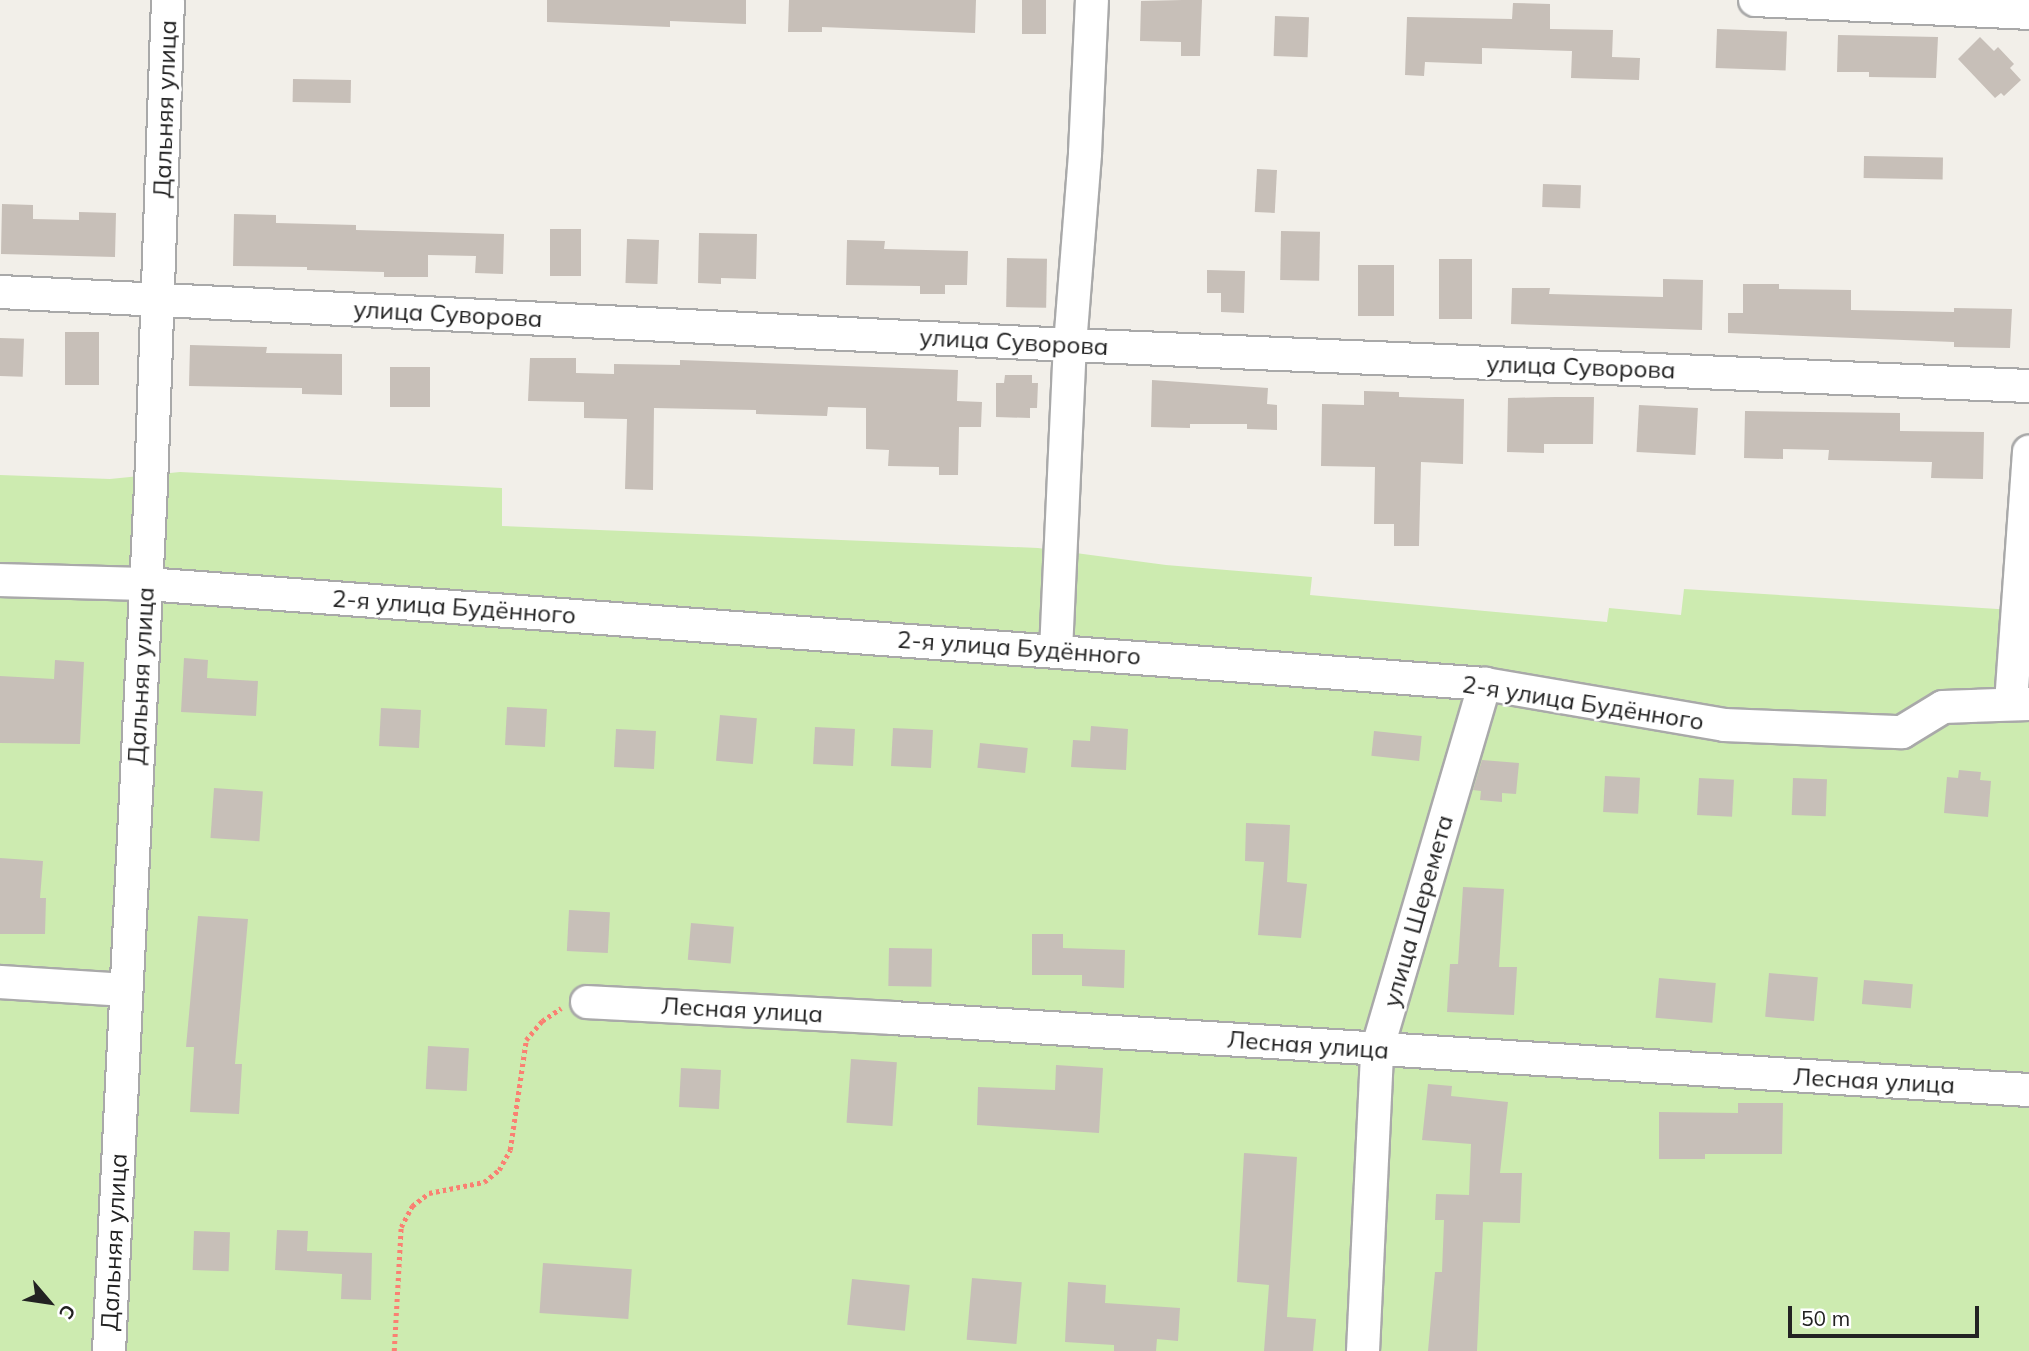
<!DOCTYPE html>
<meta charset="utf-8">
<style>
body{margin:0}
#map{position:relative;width:2029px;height:1351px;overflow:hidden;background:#f2efe9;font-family:Mulish,sans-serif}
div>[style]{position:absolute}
.grass>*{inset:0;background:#cdebb0}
.building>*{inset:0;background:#c7bfb8;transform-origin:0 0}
.path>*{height:4.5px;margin-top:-2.25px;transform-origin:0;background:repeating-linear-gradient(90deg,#fa8072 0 3.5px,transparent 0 7px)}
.roads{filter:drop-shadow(2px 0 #a9a9a9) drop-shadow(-2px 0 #a9a9a9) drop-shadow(0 2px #a9a9a9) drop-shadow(0 -2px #a9a9a9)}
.minor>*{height:32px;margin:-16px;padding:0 16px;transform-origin:16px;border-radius:16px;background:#fff}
span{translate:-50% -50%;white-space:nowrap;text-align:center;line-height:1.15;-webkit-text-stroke:5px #fff;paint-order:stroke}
.street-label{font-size:24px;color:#222}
.north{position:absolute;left:14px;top:1267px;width:70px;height:70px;-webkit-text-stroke:5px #fff;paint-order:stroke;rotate:119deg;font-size:19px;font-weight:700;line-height:28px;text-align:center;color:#222}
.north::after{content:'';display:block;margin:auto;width:24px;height:32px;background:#222;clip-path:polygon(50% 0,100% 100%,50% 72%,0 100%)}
.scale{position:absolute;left:1788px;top:1306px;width:191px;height:32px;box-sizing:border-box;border:4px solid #222;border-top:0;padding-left:9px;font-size:21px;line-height:24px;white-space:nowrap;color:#222;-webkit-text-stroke:5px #fff;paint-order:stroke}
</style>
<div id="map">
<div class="grass">
<i style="clip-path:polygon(180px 472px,502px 488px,502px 526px,1038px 548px,1166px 565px,1312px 577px,1310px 595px,1607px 622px,1609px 608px,1681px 615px,1684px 589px,2029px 611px,2029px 1351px,0 1351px,0 475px,110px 479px)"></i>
</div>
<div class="building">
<i style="clip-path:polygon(547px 0,746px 0,746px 24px,670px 21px,670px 27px,547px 22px)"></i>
<i style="clip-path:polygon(789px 0,976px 0,975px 33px,822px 27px,822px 32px,788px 32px)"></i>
<i style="left:1022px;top:0;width:24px;height:34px"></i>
<i style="clip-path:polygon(1182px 0,1202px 0,1200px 56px,1181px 56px,1181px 42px,1140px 41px,1141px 1px)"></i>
<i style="clip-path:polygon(1513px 3px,1550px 4px,1550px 29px,1613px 30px,1612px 57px,1640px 58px,1639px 80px,1571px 78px,1572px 51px,1482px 48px,1482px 64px,1425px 62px,1424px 76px,1405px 75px,1407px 17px,1512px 19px)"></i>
<i style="left:1275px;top:16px;width:34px;height:40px;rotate:2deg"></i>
<i style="left:1717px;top:29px;width:70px;height:39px;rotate:2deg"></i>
<i style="clip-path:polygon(1838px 35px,1938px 37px,1936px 78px,1869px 77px,1869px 72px,1837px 72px)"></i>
<i style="clip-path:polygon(1980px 37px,1994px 51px,1998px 47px,2014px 64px,2010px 68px,2021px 80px,2004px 96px,2001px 93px,1995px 98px,1958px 59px)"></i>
<i style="left:293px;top:79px;width:58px;height:23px;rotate:1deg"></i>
<i style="left:1864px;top:156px;width:79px;height:22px;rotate:1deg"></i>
<i style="left:1257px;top:169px;width:20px;height:43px;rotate:3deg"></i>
<i style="left:1543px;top:184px;width:38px;height:23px;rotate:2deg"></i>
<i style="clip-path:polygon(2px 204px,33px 205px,33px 219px,79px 220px,79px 212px,116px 213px,115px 257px,1px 254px)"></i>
<i style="clip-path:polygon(234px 214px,276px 215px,276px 223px,356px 225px,356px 230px,504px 234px,503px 274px,475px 273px,476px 256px,428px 255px,428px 277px,384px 277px,384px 272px,307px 270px,307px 267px,233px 266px)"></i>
<i style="left:550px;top:229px;width:31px;height:47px"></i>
<i style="left:1281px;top:231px;width:39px;height:49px;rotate:1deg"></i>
<i style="clip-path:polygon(699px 233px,757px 234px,756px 279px,721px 278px,721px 284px,698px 283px)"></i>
<i style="left:627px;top:239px;width:32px;height:44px;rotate:2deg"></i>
<i style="clip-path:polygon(847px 240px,885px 241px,884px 249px,968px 251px,967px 285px,945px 285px,945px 294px,920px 294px,920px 286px,846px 285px)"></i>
<i style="left:1007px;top:258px;width:40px;height:49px;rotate:1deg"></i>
<i style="left:1439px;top:259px;width:33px;height:60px"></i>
<i style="left:1358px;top:265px;width:36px;height:51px"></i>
<i style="clip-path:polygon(1207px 270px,1245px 271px,1244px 313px,1221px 312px,1221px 293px,1207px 293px)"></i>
<i style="clip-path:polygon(1663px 279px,1703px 280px,1702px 330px,1511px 324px,1512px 288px,1550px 288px,1549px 294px,1663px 297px)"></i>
<i style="clip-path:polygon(1743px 284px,1779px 284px,1779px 289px,1851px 290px,1851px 310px,1954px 312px,1954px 308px,2012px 309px,2010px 348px,1954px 347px,1954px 342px,1728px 333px,1728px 313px,1743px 313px)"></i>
<i style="left:65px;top:332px;width:34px;height:53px"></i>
<i style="left:0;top:338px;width:24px;height:38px;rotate:2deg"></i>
<i style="clip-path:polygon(190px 345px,267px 347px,266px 353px,342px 354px,342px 395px,302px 394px,302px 388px,189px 386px)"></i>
<i style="clip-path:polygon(530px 358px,576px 358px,576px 373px,614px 374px,614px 364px,680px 365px,680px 360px,958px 370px,957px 401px,982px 402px,981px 427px,959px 427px,958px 475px,939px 475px,939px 467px,888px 466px,889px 450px,866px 449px,866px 408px,828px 407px,827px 416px,756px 414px,756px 410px,654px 408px,653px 490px,625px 489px,627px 419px,584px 418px,584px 402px,528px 401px)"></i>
<i style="left:390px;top:367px;width:40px;height:40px"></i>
<i style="clip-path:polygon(1005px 375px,1032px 375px,1032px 383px,1038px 383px,1037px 408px,1030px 408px,1030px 418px,996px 417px,996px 383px,1004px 383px)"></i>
<i style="clip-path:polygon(1152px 380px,1268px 388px,1267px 404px,1277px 405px,1277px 430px,1247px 429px,1247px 424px,1190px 424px,1190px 428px,1151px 427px)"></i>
<i style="clip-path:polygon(1364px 391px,1399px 392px,1399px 397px,1464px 399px,1463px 464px,1421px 462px,1419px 546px,1394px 546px,1394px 524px,1374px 524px,1375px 467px,1321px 466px,1322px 404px,1364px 405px)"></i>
<i style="clip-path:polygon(1555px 397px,1594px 397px,1593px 444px,1544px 444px,1544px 453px,1507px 452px,1508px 398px)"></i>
<i style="left:1639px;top:405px;width:59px;height:47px;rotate:3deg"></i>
<i style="clip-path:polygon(1745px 411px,1900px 413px,1900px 431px,1984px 432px,1983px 479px,1931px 478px,1932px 462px,1828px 460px,1829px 450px,1783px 449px,1783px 459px,1744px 458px)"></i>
<i style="clip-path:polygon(184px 658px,208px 660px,207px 678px,258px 681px,256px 716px,181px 712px)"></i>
<i style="clip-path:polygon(55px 660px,84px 662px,80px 744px,0 743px,0 676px,54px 679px)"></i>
<i style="left:507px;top:707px;width:40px;height:38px;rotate:3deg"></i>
<i style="left:381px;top:708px;width:40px;height:38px;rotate:3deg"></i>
<i style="left:720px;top:715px;width:37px;height:46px;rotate:5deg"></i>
<i style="clip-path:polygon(1091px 726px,1128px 729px,1126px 770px,1071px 767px,1073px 740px,1090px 741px)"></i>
<i style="left:815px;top:727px;width:40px;height:37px;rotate:3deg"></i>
<i style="left:893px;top:728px;width:40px;height:38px;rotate:3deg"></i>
<i style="left:616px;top:729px;width:40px;height:38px;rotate:3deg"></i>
<i style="left:1374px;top:731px;width:48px;height:25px;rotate:6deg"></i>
<i style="left:980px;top:743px;width:48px;height:25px;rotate:6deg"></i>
<i style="clip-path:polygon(1482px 760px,1519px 763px,1516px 794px,1502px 793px,1502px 802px,1480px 800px,1481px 791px,1473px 790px)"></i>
<i style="clip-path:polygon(1959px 770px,1981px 772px,1980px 780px,1991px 781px,1988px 817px,1944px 813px,1947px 777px,1958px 778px)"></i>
<i style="left:1605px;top:776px;width:35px;height:36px;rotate:3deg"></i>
<i style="left:1699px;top:778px;width:35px;height:37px;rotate:3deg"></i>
<i style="left:1793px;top:778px;width:34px;height:37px;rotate:2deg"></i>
<i style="left:214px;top:788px;width:49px;height:50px;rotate:4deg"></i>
<i style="clip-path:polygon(1246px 823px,1290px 825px,1287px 882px,1307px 884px,1301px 938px,1258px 935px,1264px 862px,1245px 861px)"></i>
<i style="clip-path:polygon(0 858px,43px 861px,40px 898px,46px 898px,45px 934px,0 934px)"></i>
<i style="clip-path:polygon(1463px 887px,1504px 889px,1499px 967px,1517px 967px,1514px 1015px,1447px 1012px,1450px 964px,1458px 964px)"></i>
<i style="left:569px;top:910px;width:41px;height:41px;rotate:3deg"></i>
<i style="clip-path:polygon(198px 916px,248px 919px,235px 1064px,242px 1064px,239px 1114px,190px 1112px,194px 1047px,186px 1047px)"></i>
<i style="left:691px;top:923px;width:43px;height:37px;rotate:5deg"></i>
<i style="clip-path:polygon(1032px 934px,1063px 934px,1063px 948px,1125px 950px,1124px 988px,1082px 986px,1082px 975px,1032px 975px)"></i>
<i style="left:889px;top:948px;width:43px;height:38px;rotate:1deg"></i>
<i style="left:1769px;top:973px;width:49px;height:44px;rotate:5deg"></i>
<i style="left:1659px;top:978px;width:57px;height:40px;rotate:5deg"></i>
<i style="left:1864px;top:980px;width:49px;height:24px;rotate:5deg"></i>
<i style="left:428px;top:1046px;width:41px;height:43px;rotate:3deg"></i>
<i style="left:851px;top:1059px;width:46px;height:64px;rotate:4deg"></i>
<i style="clip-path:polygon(1056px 1065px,1103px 1068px,1099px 1133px,977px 1125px,978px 1087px,1055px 1090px)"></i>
<i style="left:681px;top:1068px;width:40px;height:39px;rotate:3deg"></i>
<i style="clip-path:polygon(1428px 1084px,1452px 1086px,1451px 1096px,1508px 1102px,1500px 1173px,1522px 1173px,1520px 1223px,1483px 1222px,1477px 1351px,1428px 1351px,1435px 1272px,1442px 1272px,1444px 1220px,1435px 1220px,1436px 1194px,1469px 1195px,1471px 1144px,1422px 1140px)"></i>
<i style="clip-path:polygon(1738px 1103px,1783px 1103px,1782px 1154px,1705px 1154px,1705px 1159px,1659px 1159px,1659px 1112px,1738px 1113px)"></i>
<i style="clip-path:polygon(1244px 1153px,1297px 1157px,1287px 1317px,1316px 1319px,1313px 1351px,1264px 1351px,1269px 1285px,1237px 1282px)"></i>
<i style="clip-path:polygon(277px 1230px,308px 1231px,307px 1251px,372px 1253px,371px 1300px,341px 1299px,342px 1274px,275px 1270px)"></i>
<i style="left:194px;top:1231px;width:36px;height:39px;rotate:2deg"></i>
<i style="left:543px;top:1263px;width:89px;height:50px;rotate:4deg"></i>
<i style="left:972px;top:1278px;width:50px;height:62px;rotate:5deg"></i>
<i style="left:852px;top:1279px;width:58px;height:46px;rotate:6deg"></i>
<i style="clip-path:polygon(1068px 1282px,1106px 1285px,1105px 1303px,1180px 1308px,1178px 1341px,1157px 1339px,1156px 1351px,1114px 1351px,1114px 1345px,1065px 1342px)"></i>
</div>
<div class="path">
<i style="left:394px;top:1351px;width:124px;rotate:-86.8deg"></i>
<i style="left:401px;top:1227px;width:24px;rotate:-62deg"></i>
<i style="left:412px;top:1206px;width:21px;rotate:-37deg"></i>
<i style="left:429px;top:1193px;width:56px;rotate:-11.3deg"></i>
<i style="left:484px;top:1182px;width:19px;rotate:-39deg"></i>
<i style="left:499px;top:1170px;width:23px;rotate:-61deg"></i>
<i style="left:510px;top:1150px;width:111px;rotate:-81.7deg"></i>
<i style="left:526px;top:1040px;width:25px;rotate:-50deg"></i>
<i style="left:542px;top:1021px;width:23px;rotate:-34deg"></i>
</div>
<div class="roads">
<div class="minor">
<i style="left:1755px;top:0;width:274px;rotate:2.7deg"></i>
<i style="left:0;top:292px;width:1071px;rotate:2.84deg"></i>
<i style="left:1070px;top:345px;width:960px;rotate:2.45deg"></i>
<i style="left:0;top:580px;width:146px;rotate:1.6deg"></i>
<i style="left:146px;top:584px;width:1343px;rotate:4.27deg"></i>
<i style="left:1485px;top:684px;width:242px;rotate:9.7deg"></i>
<i style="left:1724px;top:725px;width:178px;rotate:2.3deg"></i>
<i style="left:1902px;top:732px;width:48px;rotate:-31.4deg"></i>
<i style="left:1943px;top:707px;width:86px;rotate:-2deg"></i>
<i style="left:1056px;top:651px;width:306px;rotate:-87.4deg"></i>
<i style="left:1070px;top:345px;width:193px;rotate:-85.5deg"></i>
<i style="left:1085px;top:153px;width:153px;rotate:-87.4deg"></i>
<i style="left:2011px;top:703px;width:252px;rotate:-85.9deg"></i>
<i style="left:0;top:982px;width:126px;rotate:3.6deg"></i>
<i style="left:587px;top:1002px;width:306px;rotate:3deg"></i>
<i style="left:893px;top:1018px;width:1138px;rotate:3.63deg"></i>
<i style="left:109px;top:1351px;width:865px;rotate:-87.22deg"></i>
<i style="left:151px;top:487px;width:487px;rotate:-88deg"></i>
<i style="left:1363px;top:1351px;width:301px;rotate:-87.3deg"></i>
<i style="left:1377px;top:1050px;width:382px;rotate:-73.6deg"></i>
</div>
</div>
<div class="street-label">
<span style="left:165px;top:109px;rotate:-88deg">Дальняя улица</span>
<span style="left:448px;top:314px;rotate:3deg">улица Суворова</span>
<span style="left:1014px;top:342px;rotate:3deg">улица Суворова</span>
<span style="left:1581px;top:367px;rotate:2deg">улица Суворова</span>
<span style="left:454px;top:607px;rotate:4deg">2-я улица Будённого</span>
<span style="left:1019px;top:648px;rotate:4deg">2-я улица Будённого</span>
<span style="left:141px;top:676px;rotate:-87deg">Дальняя улица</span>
<span style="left:1583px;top:703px;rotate:9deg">2-я улица Будённого</span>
<span style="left:1418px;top:911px;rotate:-74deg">улица Шеремета</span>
<span style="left:742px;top:1010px;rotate:3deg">Лесная улица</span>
<span style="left:1308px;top:1045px;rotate:4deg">Лесная улица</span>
<span style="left:1874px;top:1081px;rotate:3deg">Лесная улица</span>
<span style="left:114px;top:1242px;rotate:-87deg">Дальняя улица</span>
</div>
<div class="north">С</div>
<div class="scale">50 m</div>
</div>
